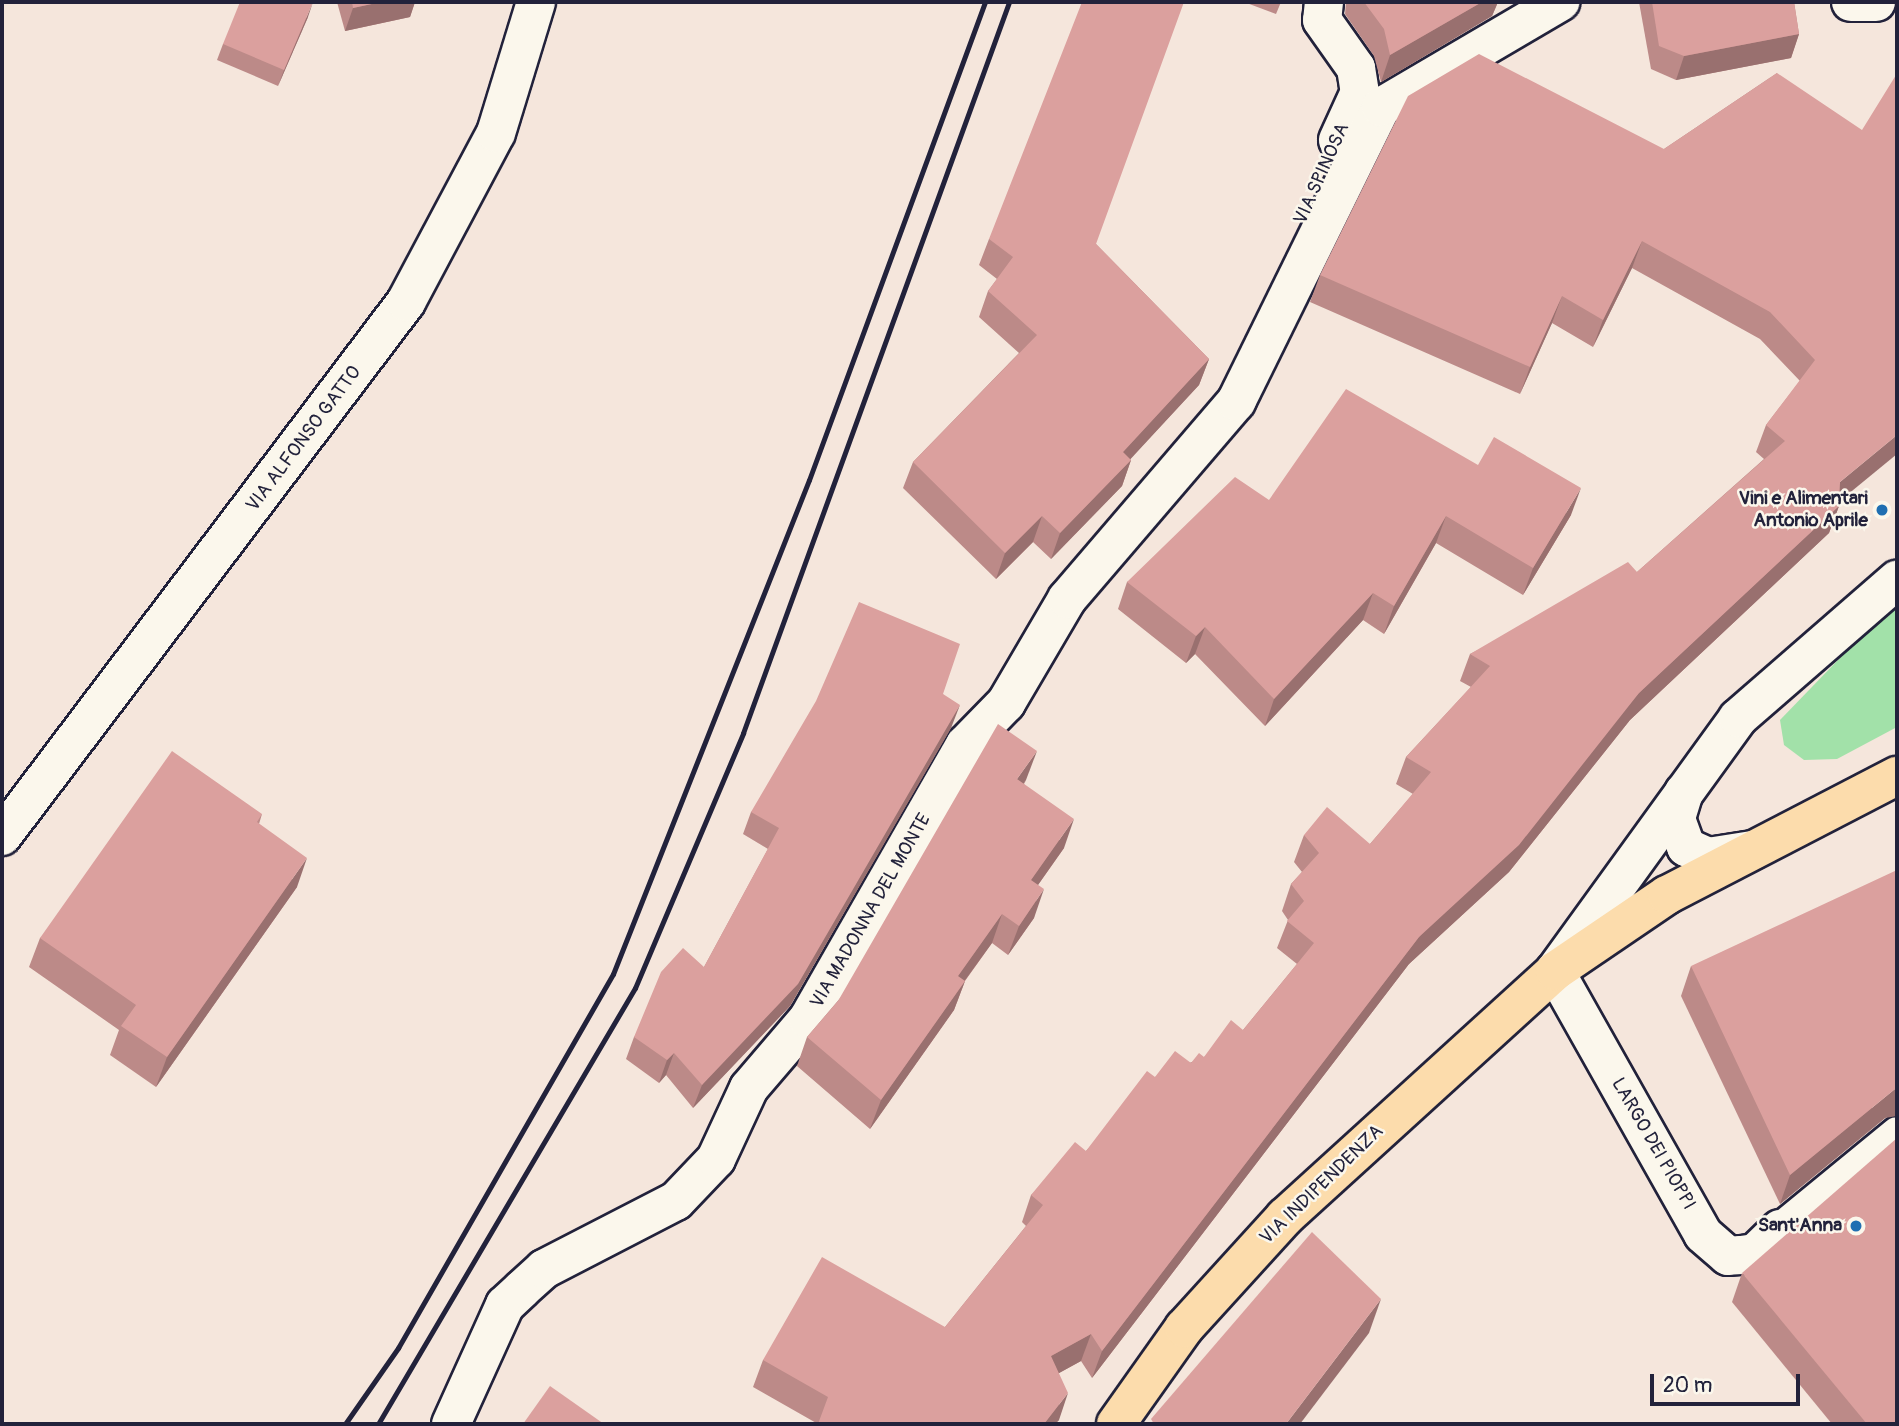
<!DOCTYPE html>
<style>
body{margin:0}
#map{position:relative;width:1899px;height:1426px;overflow:hidden;background:#f5e6dc;font-family:Pangolin,sans-serif}
div>[style]{position:absolute}
.green>*{inset:0;background:#a2e1a9}
.roads{filter:drop-shadow(2px 0 #22223b) drop-shadow(-2px 0 #22223b) drop-shadow(0 2px #22223b) drop-shadow(0 -2px #22223b)}
.pedestrian>*{height:33px;margin:-16.5px;padding:0 16.5px;transform-origin:16.5px;border-radius:16.5px;background:#fbf7ec}
.minor>*{height:38px;margin:-19px;padding:0 19px;transform-origin:19px;border-radius:19px;background:#fbf7ec}
.secondary>*{height:38px;margin:-19px;padding:0 19px;transform-origin:19px;border-radius:19px;background:#fbf7ec}
.primary>*{height:38px;margin:-19px;padding:0 19px;transform-origin:19px;border-radius:19px;background:#fcdcac}
.rail>*{height:5px;margin:-2.5px;padding:0 2.5px;transform-origin:2.5px;border-radius:2.5px;background:#22223b}
.wall>*{inset:0;background:#bc8a88}
.shaded-wall>*{inset:0;background:#99706f}
.building>*{inset:0;background:#dba09e}
.dots>*{width:19px;height:19px;translate:-50% -50%;box-sizing:border-box;border:4px solid #fbf7ec;border-radius:50%}
span{translate:-50% -50%;white-space:nowrap;text-align:center;line-height:1.15;-webkit-text-stroke:5px #fbf7ec;paint-order:stroke}
.street-label{font-size:19px;color:#22223b}
.poi-label{font-size:19px;color:#22223b;font-weight:700}
.right{translate:-100% -50%;text-align:right}
.frame{position:absolute;inset:0;border:4px solid #22223b;pointer-events:none}
.scale{position:absolute;left:1650px;top:1374px;width:150px;height:32px;box-sizing:border-box;border:4px solid #22223b;border-top:0;padding-left:9px;font-size:21px;line-height:24px;white-space:nowrap;color:#22223b;-webkit-text-stroke:5px #fbf7ec;paint-order:stroke}
</style>
<div id="map">
<div class="green">
<i style="clip-path:polygon(1897px 599px,1897px 727px,1837px 759px,1804px 760px,1784px 745px,1780px 720px)"></i>
</div>
<div class="roads">
<div class="pedestrian">
<i style="left:1780px;top:1229px;width:151px;rotate:-39.4deg"></i>
</div>
<div class="minor">
<i style="left:1324px;top:2px;width:18px;rotate:96deg"></i>
<i style="left:1322px;top:20px;width:59px;rotate:54.7deg"></i>
<i style="left:1356px;top:68px;width:24px;rotate:81deg"></i>
<i style="left:1360px;top:92px;width:53px;rotate:114.6deg"></i>
<i style="left:1851px;top:2px;width:25px"></i>
<i style="left:1684px;top:792px;width:28px;rotate:107deg"></i>
<i style="left:1676px;top:819px;width:30px;rotate:70deg"></i>
<i style="left:1686px;top:847px;width:24px;rotate:24deg"></i>
<i style="left:1708px;top:857px;width:45px;rotate:-9deg"></i>
<i style="left:1780px;top:1229px;width:35px;rotate:136deg"></i>
<i style="left:1755px;top:1253px;width:14px;rotate:172deg"></i>
<i style="left:1741px;top:1255px;width:13px;rotate:176deg"></i>
<i style="left:1728px;top:1256px;width:33px;rotate:-139deg"></i>
<i style="left:1703px;top:1234px;width:302px;rotate:-119.4deg"></i>
<i style="left:1555px;top:971px;width:312px;rotate:-54.1deg"></i>
<i style="left:1738px;top:718px;width:211px;rotate:-41deg"></i>
<i style="left:451px;top:1424px;width:131px;rotate:-65.6deg"></i>
<i style="left:505px;top:1305px;width:23px;rotate:-43deg"></i>
<i style="left:522px;top:1289px;width:30px;rotate:-42deg"></i>
<i style="left:544px;top:1269px;width:148px;rotate:-27.3deg"></i>
<i style="left:676px;top:1201px;width:58px;rotate:-46.4deg"></i>
<i style="left:716px;top:1159px;width:78px;rotate:-65.1deg"></i>
<i style="left:749px;top:1088px;width:91px;rotate:-49.5deg"></i>
<i style="left:808px;top:1019px;width:316px;rotate:-60.2deg"></i>
<i style="left:965px;top:745px;width:59px;rotate:-45.7deg"></i>
<i style="left:1006px;top:703px;width:121px;rotate:-59.6deg"></i>
<i style="left:1067px;top:599px;width:260px;rotate:-49.4deg"></i>
<i style="left:1236px;top:402px;width:329px;rotate:-63.8deg"></i>
<i style="left:1381px;top:107px;width:208px;rotate:-30.4deg"></i>
</div>
<div class="secondary">
<i style="left:2px;top:836px;width:670px;rotate:-52.89deg"></i>
<i style="left:406px;top:302px;width:191px;rotate:-62deg"></i>
<i style="left:496px;top:133px;width:137px;rotate:-73deg"></i>
</div>
<div class="primary">
<i style="left:1116px;top:1424px;width:118px;rotate:-54.7deg"></i>
<i style="left:1184px;top:1328px;width:150px;rotate:-47.7deg"></i>
<i style="left:1285px;top:1217px;width:365px;rotate:-42.3deg"></i>
<i style="left:1555px;top:971px;width:135px;rotate:-34.2deg"></i>
<i style="left:1667px;top:895px;width:259px;rotate:-27.4deg"></i>
</div>
</div>
<div class="rail">
<i style="left:345px;top:1424px;width:93px;rotate:-55.1deg"></i>
<i style="left:398px;top:1348px;width:431px;rotate:-60.1deg"></i>
<i style="left:613px;top:974px;width:531px;rotate:-68.36deg"></i>
<i style="left:809px;top:480px;width:509px;rotate:-69.79deg"></i>
<i style="left:378px;top:1424px;width:506px;rotate:-59.48deg"></i>
<i style="left:635px;top:988px;width:277px;rotate:-67deg"></i>
<i style="left:743px;top:733px;width:778px;rotate:-70deg"></i>
</div>
<div class="wall">
<i style="clip-path:polygon(337px 2px,415px 2px,410px 17px,345px 31px)"></i>
<i style="clip-path:polygon(1244px 2px,1281px 2px,1276px 14px)"></i>
<i style="clip-path:polygon(1346px 2px,1498px 2px,1492px 16px,1381px 82px,1374px 56px,1345px 14px)"></i>
<i style="clip-path:polygon(1639px 2px,1794px 2px,1799px 34px,1791px 58px,1676px 80px,1651px 69px)"></i>
<i style="clip-path:polygon(308px 17px,278px 86px,217px 60px,223px 44px)"></i>
<i style="clip-path:polygon(1777px 73px,1839px 502px,1839px 506px,1829px 533px,1630px 720px,1509px 872px,1409px 964px,1092px 1378px,1081px 1361px,1059px 1373px,1059px 1420px,1055px 1424px,818px 1424px,753px 1387px,763px 1360px,945px 1327px,1026px 1226px,1022px 1222px,1031px 1195px,1086px 1151px,1155px 1077px,1204px 1057px,1243px 1030px,1297px 964px,1277px 948px,1288px 920px,1282px 911px,1291px 884px,1302px 872px,1294px 862px,1304px 835px,1370px 844px,1413px 794px,1396px 784px,1406px 757px,1471px 687px,1460px 681px,1470px 654px,1637px 572px,1764px 459px,1756px 452px,1766px 425px,1800px 381px,1760px 339px,1632px 268px,1593px 347px,1552px 323px,1520px 394px,1310px 302px,1320px 275px,1664px 149px)"></i>
<i style="clip-path:polygon(989px 239px,1096px 244px,1209px 359px,1199px 385px,1130px 459px,1131px 460px,1122px 486px,1051px 559px,1033px 542px,996px 579px,903px 488px,913px 462px,1019px 353px,979px 317px,988px 291px,997px 279px,979px 265px)"></i>
<i style="clip-path:polygon(1478px 465px,1571px 515px,1523px 595px,1436px 543px,1384px 634px,1363px 620px,1265px 726px,1195px 654px,1186px 663px,1118px 609px,1127px 582px,1269px 500px)"></i>
<i style="clip-path:polygon(943px 694px,951px 728px,790px 1006px,693px 1108px,666px 1075px,659px 1083px,626px 1059px,634px 1037px,704px 967px,768px 849px,743px 834px,751px 812px)"></i>
<i style="clip-path:polygon(1026px 780px,1024px 784px,1064px 848px,1038px 885px,1034px 918px,1008px 955px,992px 943px,965px 981px,954px 1010px,870px 1129px,797px 1066px,807px 1037px)"></i>
<i style="clip-path:polygon(262px 814px,259px 824px,297px 887px,156px 1087px,110px 1055px,119px 1030px,29px 967px,40px 938px)"></i>
<i style="clip-path:polygon(1691px 966px,1885px 1118px,1780px 1204px,1681px 996px)"></i>
<i style="clip-path:polygon(1742px 1273px,1897px 1424px,1832px 1424px,1732px 1302px)"></i>
</div>
<div class="shaded-wall">
<i style="clip-path:polygon(313px 2px,308px 17px,278px 86px,284px 70px)"></i>
<i style="clip-path:polygon(381px 2px,415px 2px,410px 17px,345px 31px,353px 8px)"></i>
<i style="clip-path:polygon(1482px 2px,1498px 2px,1492px 16px,1381px 82px,1390px 55px)"></i>
<i style="clip-path:polygon(1799px 34px,1791px 58px,1676px 80px,1684px 56px)"></i>
<i style="clip-path:polygon(1642px 241px,1632px 268px,1593px 347px,1603px 320px)"></i>
<i style="clip-path:polygon(1562px 296px,1552px 323px,1520px 394px,1530px 367px)"></i>
<i style="clip-path:polygon(1209px 359px,1199px 385px,1113px 478px,1123px 452px)"></i>
<i style="clip-path:polygon(1897px 435px,1897px 454px,1830px 509px,1840px 482px)"></i>
<i style="clip-path:polygon(1131px 460px,1122px 486px,1051px 559px,1060px 533px)"></i>
<i style="clip-path:polygon(1581px 488px,1571px 515px,1523px 595px,1533px 568px)"></i>
<i style="clip-path:polygon(1839px 506px,1829px 533px,1630px 720px,1509px 872px,1409px 964px,1092px 1378px,1102px 1351px,1419px 937px,1639px 693px)"></i>
<i style="clip-path:polygon(1042px 516px,1033px 542px,996px 579px,1005px 553px)"></i>
<i style="clip-path:polygon(1446px 516px,1436px 543px,1384px 634px,1394px 606px)"></i>
<i style="clip-path:polygon(1373px 593px,1363px 620px,1265px 726px,1274px 699px)"></i>
<i style="clip-path:polygon(1205px 627px,1195px 654px,1186px 663px,1196px 636px)"></i>
<i style="clip-path:polygon(960px 705px,951px 728px,790px 1006px,693px 1108px,702px 1085px)"></i>
<i style="clip-path:polygon(1037px 751px,1026px 780px,1006px 808px,1017px 779px)"></i>
<i style="clip-path:polygon(1074px 819px,1064px 848px,1021px 909px,1031px 880px)"></i>
<i style="clip-path:polygon(307px 858px,297px 887px,156px 1087px,167px 1057px)"></i>
<i style="clip-path:polygon(1044px 889px,1034px 918px,1008px 955px,1019px 926px)"></i>
<i style="clip-path:polygon(1002px 914px,992px 943px,947px 1005px,958px 976px)"></i>
<i style="clip-path:polygon(965px 981px,954px 1010px,870px 1129px,881px 1100px)"></i>
<i style="clip-path:polygon(674px 1053px,666px 1075px,659px 1083px,667px 1060px)"></i>
<i style="clip-path:polygon(1895px 1089px,1897px 1089px,1897px 1116px,1885px 1118px,1780px 1204px,1790px 1175px)"></i>
<i style="clip-path:polygon(1381px 1299px,1369px 1333px,1300px 1424px,1286px 1424px)"></i>
<i style="clip-path:polygon(1091px 1334px,1081px 1361px,1041px 1383px,1051px 1356px)"></i>
<i style="clip-path:polygon(1068px 1393px,1059px 1420px,1055px 1424px,1044px 1424px)"></i>
</div>
<div class="building">
<i style="clip-path:polygon(240px 2px,313px 2px,284px 70px,223px 44px)"></i>
<i style="clip-path:polygon(352px 2px,381px 2px,353px 8px)"></i>
<i style="clip-path:polygon(1082px 2px,1184px 2px,1096px 244px,1209px 359px,1123px 452px,1131px 460px,1060px 533px,1042px 516px,1005px 553px,913px 462px,1037px 335px,988px 291px,1013px 257px,989px 239px)"></i>
<i style="clip-path:polygon(1364px 2px,1482px 2px,1390px 55px,1384px 29px)"></i>
<i style="clip-path:polygon(1652px 2px,1794px 2px,1799px 34px,1684px 56px,1659px 46px)"></i>
<i style="clip-path:polygon(1479px 54px,1664px 149px,1777px 73px,1862px 130px,1896px 75px,1897px 75px,1897px 435px,1840px 482px,1839px 506px,1639px 693px,1519px 845px,1419px 937px,1102px 1351px,1091px 1334px,1051px 1356px,1068px 1393px,1044px 1424px,818px 1424px,828px 1397px,763px 1360px,822px 1257px,945px 1327px,1043px 1205px,1031px 1195px,1075px 1142px,1086px 1151px,1147px 1071px,1155px 1077px,1175px 1051px,1191px 1063px,1199px 1053px,1204px 1057px,1231px 1020px,1243px 1030px,1314px 943px,1287px 921px,1304px 901px,1291px 884px,1319px 853px,1304px 835px,1327px 807px,1370px 844px,1431px 772px,1406px 757px,1490px 666px,1470px 654px,1628px 562px,1637px 572px,1785px 441px,1766px 425px,1815px 360px,1770px 312px,1642px 241px,1603px 320px,1562px 296px,1530px 367px,1320px 275px,1408px 96px)"></i>
<i style="clip-path:polygon(1346px 389px,1478px 465px,1494px 437px,1581px 488px,1533px 568px,1446px 516px,1394px 606px,1373px 593px,1274px 699px,1205px 627px,1196px 636px,1127px 582px,1235px 477px,1269px 500px)"></i>
<i style="clip-path:polygon(859px 602px,960px 644px,943px 694px,960px 705px,798px 984px,702px 1085px,674px 1053px,667px 1060px,634px 1037px,661px 972px,683px 948px,704px 967px,779px 828px,751px 812px,816px 701px)"></i>
<i style="clip-path:polygon(998px 724px,1037px 751px,1017px 779px,1074px 819px,1031px 880px,1044px 889px,1019px 926px,1002px 914px,958px 976px,965px 981px,881px 1100px,807px 1037px,838px 1001px)"></i>
<i style="clip-path:polygon(172px 751px,262px 814px,257px 822px,307px 858px,167px 1057px,121px 1026px,136px 1005px,40px 938px)"></i>
<i style="clip-path:polygon(1897px 870px,1897px 1089px,1895px 1089px,1790px 1175px,1691px 966px)"></i>
<i style="clip-path:polygon(1897px 1138px,1897px 1424px,1867px 1424px,1742px 1273px)"></i>
<i style="clip-path:polygon(1312px 1232px,1381px 1299px,1286px 1424px,1154px 1424px,1151px 1419px)"></i>
<i style="clip-path:polygon(550px 1386px,604px 1424px,523px 1424px)"></i>
</div>
<div class="dots">
<i style="left:1882px;top:510px;background:#1f6fb2"></i>
<i style="left:1856px;top:1226px;background:#1f6fb2"></i>
</div>
<div class="street-label">
<span style="left:1322px;top:174px;rotate:-66deg">VIA SPINOSA</span>
<span style="left:304px;top:439px;rotate:-53deg">VIA ALFONSO GATTO</span>
<span style="left:871px;top:911px;rotate:-60deg">VIA MADONNA DEL MONTE</span>
<span style="left:1653px;top:1144px;rotate:60deg">LARGO DEI PIOPPI</span>
<span style="left:1322px;top:1185px;rotate:-44deg">VIA INDIPENDENZA</span>
</div>
<div class="poi-label">
<span class="right" style="left:1868px;top:510px">Vini e Alimentari<br>Antonio Aprile</span>
<span class="right" style="left:1842px;top:1226px">Sant'Anna</span>
</div>
<div class="frame"></div>
<div class="scale">20 m</div>
</div>
